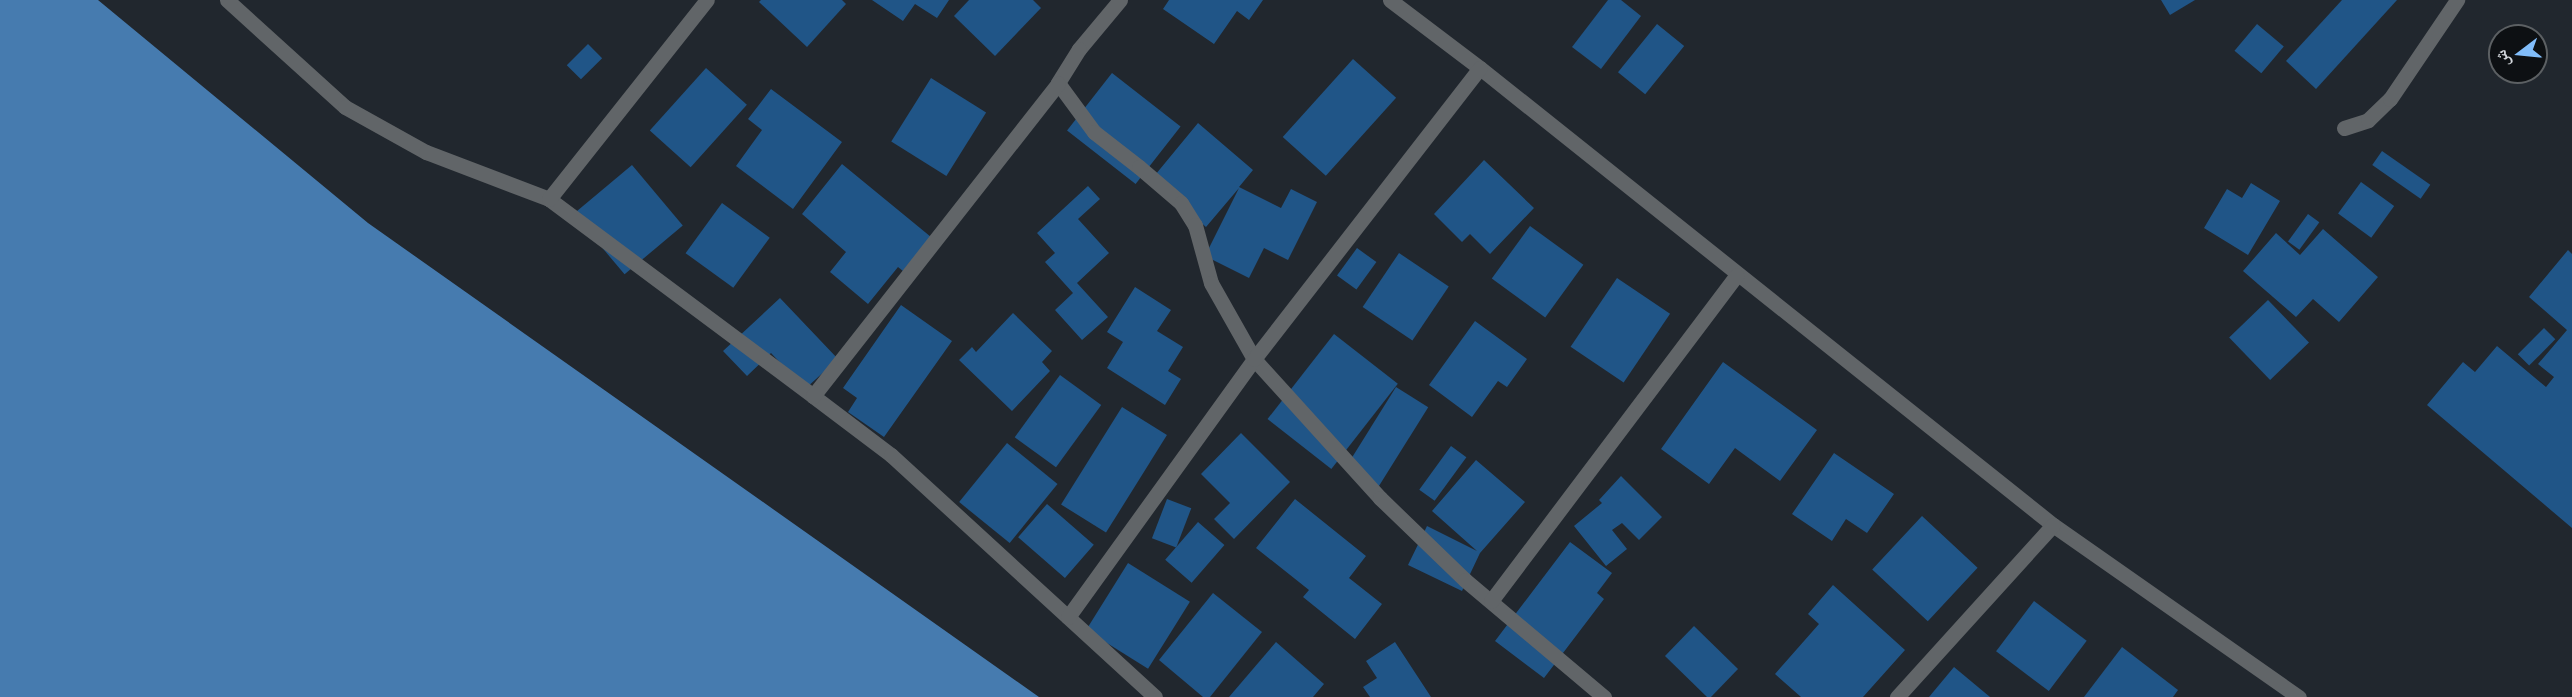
<!DOCTYPE html>
<meta charset="utf-8">
<style>
body{margin:0}
#map{position:relative;width:2572px;height:697px;overflow:hidden;background:#21272e;font-family:"Space Grotesk","Noto Naskh Arabic",sans-serif}
div>[style]{position:absolute}
.water>*{inset:0;background:#467baf}
.building>*{inset:0;background:#205587;transform-origin:0 0}
.minor>*{height:15px;margin:-7.5px;padding:0 7.5px;transform-origin:7.5px;border-radius:7.5px;background:#616568}
span{translate:-50% -50%;white-space:nowrap;text-align:center;line-height:1.15;-webkit-text-stroke:4.5px #0d1013;paint-order:stroke}
.north{position:absolute;left:2488px;top:24px;width:60px;height:60px;box-sizing:border-box;background:#0d1013;border:2px solid #5c6063;border-radius:50%;rotate:254deg;font-size:16px;font-weight:700;line-height:24px;text-align:center;color:#d3d7dc}
.north::after{content:'';display:block;margin:auto;width:21px;height:27px;background:#81bdfa;clip-path:polygon(50% 0,100% 100%,50% 72%,0 100%)}
</style>
<div id="map">
<div class="water">
<i style="clip-path:polygon(0 0,98px 0,368px 223px,1039px 697px,0 697px)"></i>
</div>
<div class="building">
<i style="clip-path:polygon(761px 0,842px 0,846px 4px,807px 47px,759px 2px)"></i>
<i style="clip-path:polygon(872px 0,949px 0,937px 18px,915px 4px,903px 21px)"></i>
<i style="clip-path:polygon(969px 0,1033px 0,1041px 8px,995px 56px,954px 16px)"></i>
<i style="clip-path:polygon(1169px 0,1263px 0,1249px 20px,1237px 11px,1214px 44px,1163px 9px)"></i>
<i style="clip-path:polygon(1608px 0,1621px 0,1641px 16px,1601px 69px,1572px 47px)"></i>
<i style="clip-path:polygon(2161px 0,2195px 0,2170px 15px)"></i>
<i style="clip-path:polygon(2342px 0,2397px 0,2316px 89px,2286px 61px)"></i>
<i style="left:1657px;top:24px;width:35px;height:62px;rotate:39deg"></i>
<i style="left:2257px;top:24px;width:35px;height:35px;rotate:40deg"></i>
<i style="left:588px;top:44px;width:20px;height:30px;rotate:45deg"></i>
<i style="left:1353px;top:59px;width:58px;height:105px;rotate:42deg"></i>
<i style="left:706px;top:68px;width:55px;height:84px;rotate:42deg"></i>
<i style="left:1112px;top:73px;width:87px;height:73px;rotate:38deg"></i>
<i style="left:931px;top:78px;width:65px;height:75px;rotate:32deg"></i>
<i style="clip-path:polygon(771px 89px,842px 142px,793px 209px,736px 166px,762px 130px,748px 119px)"></i>
<i style="clip-path:polygon(1198px 123px,1253px 170px,1239px 187px,1281px 208px,1291px 189px,1317px 202px,1288px 260px,1264px 248px,1249px 278px,1205px 256px,1239px 188px,1206px 227px,1151px 180px)"></i>
<i style="left:2382px;top:151px;width:59px;height:17px;rotate:35deg"></i>
<i style="clip-path:polygon(1484px 160px,1534px 208px,1490px 254px,1470px 234px,1462px 242px,1434px 214px)"></i>
<i style="clip-path:polygon(842px 164px,931px 237px,903px 271px,898px 267px,868px 304px,830px 272px,846px 252px,802px 214px)"></i>
<i style="left:632px;top:165px;width:79px;height:76px;rotate:50deg"></i>
<i style="left:2361px;top:182px;width:41px;height:39px;rotate:36deg"></i>
<i style="clip-path:polygon(2251px 183px,2280px 201px,2248px 255px,2204px 228px,2227px 189px,2242px 198px)"></i>
<i style="clip-path:polygon(1088px 186px,1100px 199px,1078px 219px,1109px 253px,1077px 283px,1108px 317px,1082px 340px,1055px 310px,1073px 293px,1045px 262px,1055px 253px,1037px 233px)"></i>
<i style="left:722px;top:203px;width:59px;height:62px;rotate:36deg"></i>
<i style="left:2308px;top:214px;width:14px;height:34px;rotate:36deg"></i>
<i style="left:1530px;top:226px;width:66px;height:65px;rotate:36deg"></i>
<i style="clip-path:polygon(2323px 229px,2378px 277px,2339px 322px,2313px 299px,2296px 317px,2243px 271px,2276px 233px,2300px 255px)"></i>
<i style="left:1357px;top:248px;width:24px;height:34px;rotate:36deg"></i>
<i style="clip-path:polygon(2568px 250px,2572px 254px,2572px 528px,2427px 405px,2463px 362px,2475px 372px,2497px 346px,2546px 387px,2554px 377px,2538px 364px,2567px 330px,2529px 297px)"></i>
<i style="left:1399px;top:253px;width:60px;height:65px;rotate:34deg"></i>
<i style="left:1617px;top:278px;width:64px;height:83px;rotate:34deg"></i>
<i style="clip-path:polygon(1135px 287px,1171px 310px,1157px 331px,1183px 347px,1168px 371px,1181px 379px,1165px 405px,1107px 368px,1123px 342px,1107px 332px)"></i>
<i style="clip-path:polygon(780px 298px,838px 359px,805px 389px,771px 353px,747px 376px,723px 351px)"></i>
<i style="left:2268px;top:300px;width:59px;height:54px;rotate:46deg"></i>
<i style="clip-path:polygon(901px 305px,952px 341px,884px 437px,848px 412px,857px 398px,843px 388px)"></i>
<i style="clip-path:polygon(1013px 313px,1052px 351px,1042px 362px,1050px 371px,1012px 411px,959px 360px,972px 347px,976px 352px)"></i>
<i style="clip-path:polygon(1475px 321px,1527px 359px,1507px 387px,1498px 381px,1472px 417px,1429px 385px)"></i>
<i style="left:2544px;top:328px;width:16px;height:37px;rotate:45deg"></i>
<i style="left:1334px;top:334px;width:81px;height:108px;rotate:38deg"></i>
<i style="clip-path:polygon(1723px 362px,1817px 430px,1780px 481px,1735px 448px,1709px 484px,1661px 449px)"></i>
<i style="left:1060px;top:375px;width:51px;height:77px;rotate:36deg"></i>
<i style="left:1396px;top:387px;width:38px;height:96px;rotate:32deg"></i>
<i style="left:1122px;top:407px;width:53px;height:115px;rotate:32deg"></i>
<i style="clip-path:polygon(1241px 433px,1290px 482px,1234px 539px,1214px 519px,1230px 503px,1201px 474px)"></i>
<i style="left:1007px;top:443px;width:65px;height:76px;rotate:39deg"></i>
<i style="left:1451px;top:446px;width:19px;height:54px;rotate:36deg"></i>
<i style="clip-path:polygon(1834px 453px,1894px 494px,1867px 533px,1846px 519px,1832px 541px,1792px 514px)"></i>
<i style="clip-path:polygon(1476px 460px,1525px 502px,1480px 553px,1462px 591px,1408px 565px,1427px 526px,1477px 551px,1432px 511px)"></i>
<i style="clip-path:polygon(1621px 476px,1662px 517px,1639px 540px,1622px 523px,1612px 530px,1627px 549px,1606px 566px,1574px 526px,1602px 503px,1599px 500px)"></i>
<i style="left:1167px;top:499px;width:26px;height:42px;rotate:21deg"></i>
<i style="clip-path:polygon(1295px 499px,1366px 556px,1349px 578px,1382px 604px,1355px 639px,1303px 597px,1309px 590px,1256px 548px)"></i>
<i style="left:1047px;top:504px;width:62px;height:44px;rotate:41deg"></i>
<i style="left:1922px;top:516px;width:76px;height:73px;rotate:43deg"></i>
<i style="left:1198px;top:522px;width:35px;height:50px;rotate:41deg"></i>
<i style="clip-path:polygon(1570px 542px,1612px 573px,1597px 593px,1604px 599px,1544px 678px,1495px 641px)"></i>
<i style="left:1128px;top:563px;width:73px;height:79px;rotate:32deg"></i>
<i style="clip-path:polygon(1833px 585px,1905px 650px,1863px 697px,1801px 697px,1775px 674px,1819px 624px,1808px 614px)"></i>
<i style="clip-path:polygon(1213px 593px,1262px 632px,1210px 697px,1203px 697px,1159px 660px)"></i>
<i style="left:2034px;top:601px;width:66px;height:63px;rotate:37deg"></i>
<i style="clip-path:polygon(1694px 626px,1738px 669px,1711px 697px,1707px 697px,1665px 656px)"></i>
<i style="clip-path:polygon(1276px 642px,1324px 684px,1313px 697px,1229px 697px)"></i>
<i style="clip-path:polygon(1395px 642px,1431px 697px,1370px 697px,1363px 687px,1377px 678px,1366px 661px)"></i>
<i style="clip-path:polygon(2122px 647px,2178px 690px,2173px 697px,2084px 697px)"></i>
<i style="clip-path:polygon(1954px 667px,1990px 697px,1929px 697px)"></i>
</div>
<div class="minor">
<i style="left:227px;top:0;width:159px;rotate:42.2deg"></i>
<i style="left:345px;top:107px;width:93px;rotate:29.1deg"></i>
<i style="left:426px;top:152px;width:132px;rotate:20.9deg"></i>
<i style="left:549px;top:199px;width:329px;rotate:36.7deg"></i>
<i style="left:813px;top:396px;width:98px;rotate:37.1deg"></i>
<i style="left:891px;top:455px;width:358px;rotate:42.5deg"></i>
<i style="left:1120px;top:0;width:64px;rotate:129.9deg"></i>
<i style="left:1079px;top:49px;width:40px;rotate:122deg"></i>
<i style="left:1058px;top:83px;width:61px;rotate:53.7deg"></i>
<i style="left:1094px;top:132px;width:57px;rotate:37.9deg"></i>
<i style="left:1139px;top:167px;width:55px;rotate:40.6deg"></i>
<i style="left:1181px;top:203px;width:26px;rotate:58deg"></i>
<i style="left:1195px;top:225px;width:60px;rotate:74.6deg"></i>
<i style="left:1211px;top:283px;width:87px;rotate:60.5deg"></i>
<i style="left:1254px;top:359px;width:188px;rotate:47.8deg"></i>
<i style="left:1380px;top:498px;width:118px;rotate:44deg"></i>
<i style="left:1465px;top:580px;width:182px;rotate:40.1deg"></i>
<i style="left:1390px;top:0;width:113px;rotate:37.1deg"></i>
<i style="left:1480px;top:68px;width:733px;rotate:38.57deg"></i>
<i style="left:2053px;top:525px;width:300px;rotate:35deg"></i>
<i style="left:2344px;top:128px;width:25px;rotate:-18deg"></i>
<i style="left:2368px;top:120px;width:30px;rotate:-44deg"></i>
<i style="left:2390px;top:99px;width:120px;rotate:-55.9deg"></i>
<i style="left:549px;top:199px;width:254px;rotate:-51.6deg"></i>
<i style="left:813px;top:396px;width:397px;rotate:-51.9deg"></i>
<i style="left:1491px;top:601px;width:408px;rotate:-53deg"></i>
<i style="left:1068px;top:617px;width:318px;rotate:-54.2deg"></i>
<i style="left:1254px;top:359px;width:368px;rotate:-52.2deg"></i>
<i style="left:1897px;top:697px;width:232px;rotate:-47.8deg"></i>
</div>
<div class="north">ش</div>
</div>
